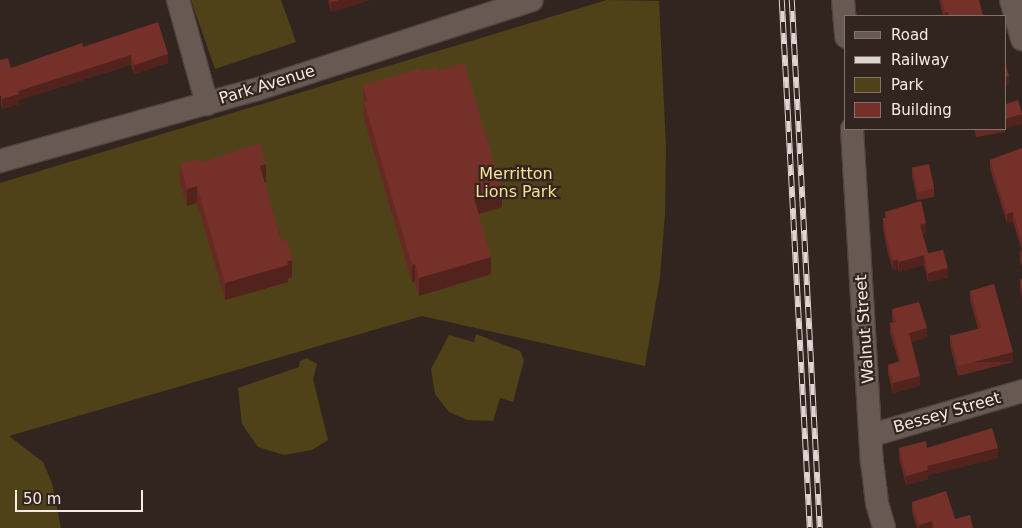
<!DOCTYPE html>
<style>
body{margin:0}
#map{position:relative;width:1022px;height:528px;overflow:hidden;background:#32251f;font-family:"DejaVu Sans",sans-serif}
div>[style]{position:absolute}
.green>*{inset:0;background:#4f4218}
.roads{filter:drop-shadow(1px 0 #4e433e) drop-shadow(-1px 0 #4e433e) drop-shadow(0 1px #4e433e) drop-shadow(0 -1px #4e433e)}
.minor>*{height:22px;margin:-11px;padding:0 11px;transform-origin:11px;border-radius:11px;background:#685a52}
.rail>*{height:5.5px;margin-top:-2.75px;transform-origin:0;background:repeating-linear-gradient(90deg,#32251f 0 11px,#dfd5d1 0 22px);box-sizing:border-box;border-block:1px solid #dfd5d1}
.wall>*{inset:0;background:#652a23}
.shaded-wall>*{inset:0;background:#52221d;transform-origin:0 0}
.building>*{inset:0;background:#753129;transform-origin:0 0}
span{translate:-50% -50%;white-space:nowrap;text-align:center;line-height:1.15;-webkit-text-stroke:4.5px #32251f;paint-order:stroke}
.street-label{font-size:16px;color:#f4ebe7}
.park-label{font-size:16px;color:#fae192}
.legend{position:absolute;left:844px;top:15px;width:162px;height:115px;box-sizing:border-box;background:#32251f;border:1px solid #80746f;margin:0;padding:6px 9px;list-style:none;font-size:15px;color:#f4ebe7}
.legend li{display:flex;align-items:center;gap:10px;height:25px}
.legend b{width:25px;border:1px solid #80746f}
.scale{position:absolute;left:15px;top:490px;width:128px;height:22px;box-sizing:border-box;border:2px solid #f4ebe7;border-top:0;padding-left:6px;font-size:15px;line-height:18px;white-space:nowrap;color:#f4ebe7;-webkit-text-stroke:4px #32251f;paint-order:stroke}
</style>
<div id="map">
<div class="green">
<i style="clip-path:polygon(191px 0,281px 0,296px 42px,215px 69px)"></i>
<i style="clip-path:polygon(607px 0,659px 1px,666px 147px,665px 214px,660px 277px,645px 366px,422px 316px,9px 436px,43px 462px,52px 483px,61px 528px,0 528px,0 183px)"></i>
<i style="clip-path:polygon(476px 334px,520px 351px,524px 360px,513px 402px,500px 398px,493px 421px,467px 420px,449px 412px,435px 394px,431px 369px,449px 335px,474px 342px)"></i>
<i style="clip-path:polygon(307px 358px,317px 364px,313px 379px,328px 440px,312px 450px,284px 455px,258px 447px,242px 424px,238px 388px,299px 367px,300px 361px)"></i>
</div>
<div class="roads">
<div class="minor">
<i style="left:178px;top:0;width:108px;rotate:74.4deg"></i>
<i style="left:843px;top:0;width:37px;rotate:85deg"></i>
<i style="left:1011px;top:0;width:41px;rotate:74.2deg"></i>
<i style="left:852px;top:129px;width:334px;rotate:86.6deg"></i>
<i style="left:872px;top:462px;width:41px;rotate:83deg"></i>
<i style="left:877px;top:503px;width:26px;rotate:74deg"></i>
<i style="left:0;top:161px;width:265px;rotate:-15.6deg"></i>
<i style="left:255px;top:90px;width:291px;rotate:-18deg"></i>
<i style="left:872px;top:435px;width:156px;rotate:-16.3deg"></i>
</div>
</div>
<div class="rail">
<i style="left:782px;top:0;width:529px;rotate:86.96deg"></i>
<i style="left:792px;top:0;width:529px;rotate:86.96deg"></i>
</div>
<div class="wall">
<i style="clip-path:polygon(328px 0,370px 0,331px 12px)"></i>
<i style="clip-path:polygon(939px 0,979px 0,983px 16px,943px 16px)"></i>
<i style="clip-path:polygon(83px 47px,168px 63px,134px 74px,131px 65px,19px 100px,19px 104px,2px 109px,1px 105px,0 60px,11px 68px)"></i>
<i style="clip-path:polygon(420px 72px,502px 207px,479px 214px,491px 274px,419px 296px,415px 282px,412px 282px,364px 119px,363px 85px)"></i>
<i style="clip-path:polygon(974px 129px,1005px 129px,1005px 132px,976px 137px)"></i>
<i style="clip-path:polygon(1022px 148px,1022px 266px,1020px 261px,1020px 251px,1022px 251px,1013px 222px,1007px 223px,990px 169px,990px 160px)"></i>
<i style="clip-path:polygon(180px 164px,266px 182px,264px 182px,292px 277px,288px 278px,288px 282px,225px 300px,197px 203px,187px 206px,180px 182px)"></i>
<i style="clip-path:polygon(912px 167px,934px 188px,934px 197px,917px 200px,912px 176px)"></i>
<i style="clip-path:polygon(885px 212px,926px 232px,922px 234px,928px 253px,948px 278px,928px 282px,924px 265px,899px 272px,898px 269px,893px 270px,888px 254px,883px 228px,883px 218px,885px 218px)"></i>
<i style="clip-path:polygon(1020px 279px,1022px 279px,1022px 298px,1020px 289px)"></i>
<i style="clip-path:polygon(970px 291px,1013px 362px,958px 376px,950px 346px,950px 336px,978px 329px,970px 300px)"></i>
<i style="clip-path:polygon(892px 309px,927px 337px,911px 342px,920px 386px,893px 393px,888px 374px,888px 365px,899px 362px,890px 333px,890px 323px,893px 322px,892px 319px)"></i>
<i style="clip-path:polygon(899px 448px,927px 448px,998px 458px,928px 475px,928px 479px,906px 485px,899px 458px)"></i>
<i style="clip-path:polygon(912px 502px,955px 519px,973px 528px,917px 528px,912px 511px)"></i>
</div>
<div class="shaded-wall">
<i style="clip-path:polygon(339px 0,370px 0,331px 12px,331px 2px)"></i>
<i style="clip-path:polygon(948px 12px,948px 16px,945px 16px,945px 13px)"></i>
<i style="clip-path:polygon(168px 54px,168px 63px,134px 74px,134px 65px)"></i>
<i style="clip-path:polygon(131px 55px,131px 65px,19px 100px,19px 104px,2px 109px,2px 99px,18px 91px)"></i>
<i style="clip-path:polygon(1009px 76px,1009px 85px,1006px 86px,1006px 77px)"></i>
<i style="clip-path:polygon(1022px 114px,1022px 124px,1006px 128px,1006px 119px)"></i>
<i style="clip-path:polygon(266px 164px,266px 182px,260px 183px,260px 166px)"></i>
<i style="clip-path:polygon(197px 186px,197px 203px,187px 206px,187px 189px)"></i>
<i style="clip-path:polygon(502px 190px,502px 207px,474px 215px,474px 198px)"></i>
<i style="clip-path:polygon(1013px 212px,1013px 222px,1007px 223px,1007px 214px)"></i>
<i style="clip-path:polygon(926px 223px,926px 232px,920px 234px,920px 225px)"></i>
<i style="clip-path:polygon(924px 255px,924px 265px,899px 272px,899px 262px)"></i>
<i style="clip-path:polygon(491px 257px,491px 274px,419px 296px,419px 278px)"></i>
<i style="clip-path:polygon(898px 259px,898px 269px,893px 270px,893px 261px)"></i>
<i style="clip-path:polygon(292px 260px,292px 277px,288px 278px,288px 282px,225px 300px,225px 283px)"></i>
<i style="left:415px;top:264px;width:18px;height:3px;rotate:90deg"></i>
<i style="clip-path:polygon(948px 268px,948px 278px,928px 282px,928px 273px)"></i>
<i style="clip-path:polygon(927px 328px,927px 337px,909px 343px,909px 333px)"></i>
<i style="left:1013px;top:352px;width:10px;height:57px;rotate:90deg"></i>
<i style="clip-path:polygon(920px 376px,920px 386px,893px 393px,893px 383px)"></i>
<i style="clip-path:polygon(998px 448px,998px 458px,928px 475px,928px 479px,906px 485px,906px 476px,927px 466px)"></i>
<i style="clip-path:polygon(932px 521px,932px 528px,919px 528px,919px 525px)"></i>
</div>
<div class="building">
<i style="clip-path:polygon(330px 0,339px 0,331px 2px)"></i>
<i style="clip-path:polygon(942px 0,979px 0,983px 16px,949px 16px,948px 12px,945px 13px)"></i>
<i style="clip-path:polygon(158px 22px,168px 54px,134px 65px,131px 55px,18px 91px,19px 94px,2px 99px,1px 96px,0 96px,0 60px,8px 58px,11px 68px,82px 43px,83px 47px)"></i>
<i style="clip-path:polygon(464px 63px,502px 190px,474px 198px,491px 257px,419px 278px,415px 264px,412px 265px,364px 102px,367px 101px,363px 85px,419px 69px,420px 72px,437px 67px,438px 71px)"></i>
<i style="clip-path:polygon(1006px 66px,1009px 76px,1006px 77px)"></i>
<i style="clip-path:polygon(1018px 100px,1022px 114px,1006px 119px,1006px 104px)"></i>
<i style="clip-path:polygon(260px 143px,266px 164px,260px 166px,281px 241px,287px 240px,292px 260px,287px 261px,288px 265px,225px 283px,197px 186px,187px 189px,180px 164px,199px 159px,200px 163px)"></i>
<i style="clip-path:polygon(1022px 148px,1022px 242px,1013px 212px,1007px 214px,990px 160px)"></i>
<i style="left:929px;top:164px;width:25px;height:17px;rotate:78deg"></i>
<i style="clip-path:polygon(921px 201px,926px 223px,920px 225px,928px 253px,943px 250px,948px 268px,928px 273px,924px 255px,899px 262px,898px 259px,893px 261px,888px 244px,883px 218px,887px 218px,885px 212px)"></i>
<i style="clip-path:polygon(1020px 279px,1022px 279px,1022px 289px)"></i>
<i style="clip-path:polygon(994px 284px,1013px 352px,958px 366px,950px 336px,981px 328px,970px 291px)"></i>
<i style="clip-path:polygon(919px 302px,927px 328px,909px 333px,920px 376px,893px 383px,888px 365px,901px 361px,890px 323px,896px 322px,892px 309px)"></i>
<i style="clip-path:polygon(992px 428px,998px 448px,927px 466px,928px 470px,906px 476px,899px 448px,926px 441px,927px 448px)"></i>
<i style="clip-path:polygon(946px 491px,955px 519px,970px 515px,973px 528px,934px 528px,932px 521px,919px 525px,912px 502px)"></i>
</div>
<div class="street-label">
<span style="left:267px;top:85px;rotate:-17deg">Park Avenue</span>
<span style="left:865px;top:329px;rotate:-94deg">Walnut Street</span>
<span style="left:947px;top:413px;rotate:-16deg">Bessey Street</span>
</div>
<div class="park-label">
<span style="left:516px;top:183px">Merritton<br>Lions Park</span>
</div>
<ul class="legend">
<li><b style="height:6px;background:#685a52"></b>Road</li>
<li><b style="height:6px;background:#dfd5d1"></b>Railway</li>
<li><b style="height:14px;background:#4f4218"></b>Park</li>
<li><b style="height:14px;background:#753129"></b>Building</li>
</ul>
<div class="scale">50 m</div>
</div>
